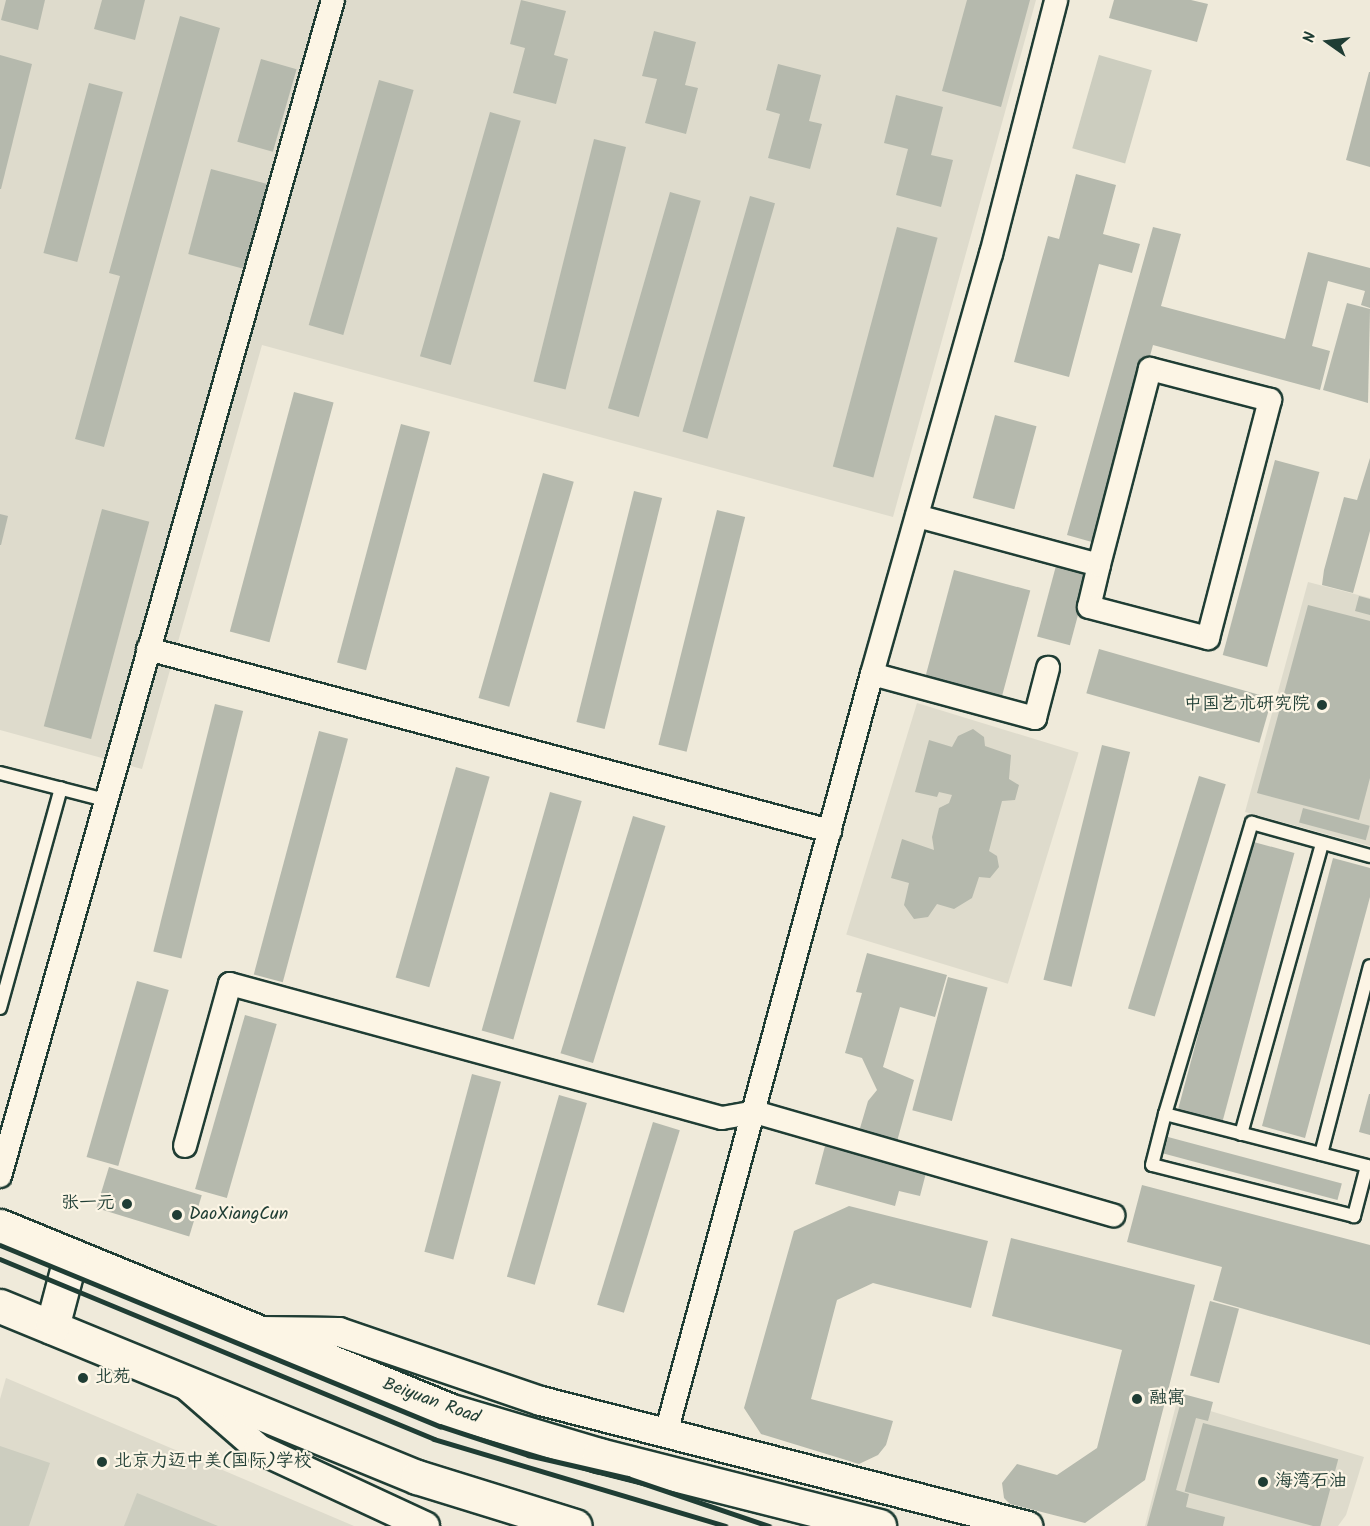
<!DOCTYPE html>
<meta charset="utf-8">
<style>
body{margin:0}
#map{position:relative;width:1370px;height:1526px;overflow:hidden;background:#efeada;font-family:Kalam,"LXGW WenKai TC",sans-serif}
div>[style]{position:absolute}
.built>*{inset:0;background:#dedbcc;transform-origin:0 0}
.green>*{inset:0;background:#cccdbf;transform-origin:0 0}
.building>*{inset:0;background:#b5b9ad;transform-origin:0 0}
.roads{filter:drop-shadow(2px 0 #1f3d34) drop-shadow(-2px 0 #1f3d34) drop-shadow(0 2px #1f3d34) drop-shadow(0 -2px #1f3d34)}
.service>*{height:12px;margin:-6px;padding:0 6px;transform-origin:6px;border-radius:6px;background:#fcf5e5}
.minor>*{height:22px;margin:-11px;padding:0 11px;transform-origin:11px;border-radius:11px;background:#fcf5e5}
.tertiary>*{height:28px;margin:-14px;padding:0 14px;transform-origin:14px;border-radius:14px;background:#fcf5e5}
.primary>*{height:33px;margin:-16.5px;padding:0 16.5px;transform-origin:16.5px;border-radius:16.5px;background:#fcf5e5}
.rail>*{height:4.5px;margin:-2.25px;padding:0 2.25px;transform-origin:2.25px;border-radius:2.25px;background:#1f3d34}
.dots>*{width:16px;height:16px;translate:-50% -50%;box-sizing:border-box;border:3px solid #fcf5e5;border-radius:50%}
span{translate:-50% -50%;white-space:nowrap;text-align:center;line-height:1.15;-webkit-text-stroke:4.5px #fcf5e5;paint-order:stroke}
.poi-label{font-size:18px;color:#1f3d34}
.right{translate:-100% -50%;text-align:right}
.left{translate:0 -50%;text-align:left}
.street-label{font-size:18px;color:#1f3d34}
.north{position:absolute;left:1298px;top:12px;width:60px;height:60px;-webkit-text-stroke:4px #fcf5e5;paint-order:stroke;rotate:284deg;font-size:16px;font-weight:700;line-height:24px;text-align:center;color:#1f3d34}
.north::after{content:'';display:block;margin:auto;width:21px;height:27px;background:#1f3d34;clip-path:polygon(50% 0,100% 100%,50% 72%,0 100%)}
</style>
<div id="map">
<div class="built">
<i style="clip-path:polygon(0 0,1036px 0,893px 517px,262px 345px,142px 769px,0 730px)"></i>
<i style="clip-path:polygon(1308px 582px,1370px 598px,1370px 846px,1245px 812px)"></i>
<i style="left:917px;top:703px;width:169px;height:242px;rotate:17deg"></i>
<i style="clip-path:polygon(6px 1378px,354px 1526px,0 1526px,0 1399px)"></i>
<i style="clip-path:polygon(1177px 1401px,1364px 1457px,1346px 1515px,1338px 1526px,1145px 1526px)"></i>
</div>
<div class="green">
<i style="left:1099px;top:55px;width:55px;height:97px;rotate:16deg"></i>
<i style="clip-path:polygon(0 1446px,50px 1463px,29px 1526px,0 1526px)"></i>
<i style="clip-path:polygon(137px 1493px,218px 1526px,124px 1526px)"></i>
</div>
<div class="building">
<i style="clip-path:polygon(6px 0,45px 0,38px 30px,1px 20px)"></i>
<i style="clip-path:polygon(102px 0,145px 0,135px 40px,94px 29px)"></i>
<i style="clip-path:polygon(521px 0,566px 11px,554px 55px,568px 59px,556px 104px,513px 93px,525px 48px,510px 44px)"></i>
<i style="clip-path:polygon(967px 0,1030px 0,1001px 107px,942px 91px)"></i>
<i style="clip-path:polygon(1114px 0,1191px 0,1208px 4px,1197px 42px,1109px 18px)"></i>
<i style="clip-path:polygon(180px 16px,220px 28px,104px 447px,75px 439px,120px 276px,109px 273px)"></i>
<i style="clip-path:polygon(654px 31px,696px 42px,685px 85px,698px 88px,686px 134px,645px 123px,657px 79px,642px 76px)"></i>
<i style="clip-path:polygon(0 55px,32px 64px,1px 189px,0 189px)"></i>
<i style="left:261px;top:59px;width:37px;height:86px;rotate:16deg"></i>
<i style="clip-path:polygon(778px 64px,821px 75px,809px 121px,822px 124px,810px 169px,768px 158px,780px 114px,766px 110px)"></i>
<i style="clip-path:polygon(1369px 72px,1370px 72px,1370px 167px,1346px 160px)"></i>
<i style="left:379px;top:80px;width:36px;height:255px;rotate:16deg"></i>
<i style="left:89px;top:83px;width:35px;height:176px;rotate:15deg"></i>
<i style="clip-path:polygon(896px 95px,943px 107px,931px 155px,953px 160px,941px 207px,896px 195px,908px 149px,884px 143px)"></i>
<i style="left:490px;top:112px;width:32px;height:254px;rotate:16deg"></i>
<i style="left:594px;top:139px;width:33px;height:250px;rotate:14deg"></i>
<i style="left:211px;top:169px;width:60px;height:88px;rotate:15deg"></i>
<i style="clip-path:polygon(1076px 174px,1116px 185px,1103px 234px,1140px 244px,1132px 273px,1099px 264px,1069px 377px,1014px 362px,1048px 236px,1059px 239px)"></i>
<i style="left:670px;top:192px;width:32px;height:225px;rotate:16deg"></i>
<i style="left:750px;top:196px;width:26px;height:245px;rotate:16deg"></i>
<i style="left:897px;top:227px;width:42px;height:248px;rotate:15deg"></i>
<i style="clip-path:polygon(1153px 227px,1181px 234px,1161px 306px,1285px 339px,1308px 252px,1370px 268px,1370px 308px,1361px 305px,1365px 291px,1328px 281px,1312px 346px,1330px 351px,1320px 390px,1153px 345px,1099px 544px,1067px 535px)"></i>
<i style="clip-path:polygon(1347px 303px,1370px 309px,1368px 403px,1323px 390px)"></i>
<i style="left:294px;top:392px;width:41px;height:248px;rotate:15deg"></i>
<i style="left:995px;top:415px;width:43px;height:86px;rotate:15deg"></i>
<i style="left:401px;top:424px;width:30px;height:247px;rotate:15deg"></i>
<i style="clip-path:polygon(1370px 458px,1370px 531px,1353px 593px,1322px 585px,1324px 570px,1344px 497px,1357px 500px)"></i>
<i style="left:1275px;top:460px;width:46px;height:202px;rotate:15deg"></i>
<i style="left:543px;top:473px;width:32px;height:234px;rotate:16deg"></i>
<i style="left:634px;top:491px;width:29px;height:238px;rotate:14deg"></i>
<i style="left:102px;top:509px;width:49px;height:225px;rotate:15deg"></i>
<i style="left:717px;top:510px;width:29px;height:242px;rotate:14deg"></i>
<i style="clip-path:polygon(0 514px,8px 516px,1px 545px,0 545px)"></i>
<i style="left:1057px;top:562px;width:34px;height:77px;rotate:15deg"></i>
<i style="left:954px;top:570px;width:79px;height:109px;rotate:15deg"></i>
<i style="clip-path:polygon(1359px 596px,1370px 599px,1370px 615px,1355px 611px)"></i>
<i style="clip-path:polygon(1308px 605px,1370px 621px,1370px 778px,1359px 820px,1257px 793px)"></i>
<i style="left:1099px;top:649px;width:180px;height:46px;rotate:16deg"></i>
<i style="left:215px;top:704px;width:29px;height:255px;rotate:14deg"></i>
<i style="clip-path:polygon(973px 729px,984px 737px,985px 746px,1011px 755px,1009px 779px,1019px 785px,1015px 800px,1002px 801px,989px 851px,997px 856px,999px 867px,990px 878px,979px 877px,972px 898px,954px 909px,937px 904px,928px 917px,914px 919px,904px 905px,909px 883px,891px 878px,902px 839px,934px 850px,932px 837px,939px 808px,949px 803px,952px 795px,939px 792px,937px 797px,915px 792px,929px 740px,952px 747px,958px 736px)"></i>
<i style="left:319px;top:731px;width:30px;height:252px;rotate:15deg"></i>
<i style="left:1102px;top:745px;width:29px;height:242px;rotate:14deg"></i>
<i style="left:456px;top:767px;width:35px;height:219px;rotate:16deg"></i>
<i style="left:1199px;top:776px;width:28px;height:243px;rotate:17deg"></i>
<i style="left:550px;top:792px;width:33px;height:248px;rotate:16deg"></i>
<i style="left:1303px;top:808px;width:69px;height:15px;rotate:15deg"></i>
<i style="left:633px;top:816px;width:34px;height:248px;rotate:17deg"></i>
<i style="left:1250px;top:841px;width:46px;height:278px;rotate:15deg"></i>
<i style="clip-path:polygon(1333px 858px,1370px 868px,1370px 897px,1305px 1138px,1262px 1126px)"></i>
<i style="clip-path:polygon(867px 953px,947px 975px,935px 1017px,900px 1007px,883px 1067px,914px 1080px,896px 1145px,858px 1135px,868px 1101px,877px 1090px,862px 1058px,845px 1053px,862px 993px,856px 992px)"></i>
<i style="left:948px;top:977px;width:41px;height:138px;rotate:15deg"></i>
<i style="left:137px;top:981px;width:33px;height:183px;rotate:16deg"></i>
<i style="left:245px;top:1015px;width:33px;height:181px;rotate:16deg"></i>
<i style="left:472px;top:1074px;width:30px;height:184px;rotate:15deg"></i>
<i style="clip-path:polygon(1369px 1094px,1370px 1094px,1370px 1135px,1359px 1132px)"></i>
<i style="left:559px;top:1095px;width:29px;height:189px;rotate:16deg"></i>
<i style="left:653px;top:1122px;width:28px;height:191px;rotate:17deg"></i>
<i style="left:1168px;top:1137px;width:180px;height:17px;rotate:15deg"></i>
<i style="clip-path:polygon(825px 1146px,926px 1173px,920px 1196px,899px 1191px,895px 1206px,815px 1184px)"></i>
<i style="left:109px;top:1167px;width:97px;height:43px;rotate:17deg"></i>
<i style="clip-path:polygon(1142px 1185px,1370px 1245px,1370px 1345px,1213px 1300px,1222px 1267px,1127px 1242px)"></i>
<i style="clip-path:polygon(849px 1206px,988px 1241px,971px 1308px,873px 1283px,837px 1300px,811px 1399px,893px 1421px,886px 1445px,878px 1455px,859px 1464px,761px 1434px,744px 1408px,794px 1231px)"></i>
<i style="clip-path:polygon(1011px 1238px,1195px 1285px,1145px 1480px,1085px 1523px,1010px 1504px,1004px 1498px,1002px 1483px,1017px 1464px,1057px 1475px,1097px 1448px,1122px 1350px,992px 1316px)"></i>
<i style="left:1210px;top:1301px;width:30px;height:77px;rotate:15deg"></i>
<i style="clip-path:polygon(1183px 1394px,1213px 1402px,1208px 1421px,1196px 1418px,1176px 1490px,1189px 1494px,1186px 1507px,1225px 1517px,1223px 1526px,1147px 1526px)"></i>
<i style="left:1203px;top:1423px;width:140px;height:71px;rotate:15deg"></i>
</div>
<div class="roads">
<div class="service">
<i style="left:0;top:773px;width:108px;rotate:14.4deg"></i>
<i style="left:0;top:1008px;width:228px;rotate:-74.5deg"></i>
<i style="left:1165px;top:1114px;width:209px;rotate:14.4deg"></i>
<i style="left:1367px;top:1166px;width:52px;rotate:104.6deg"></i>
<i style="left:1354px;top:1216px;width:208px;rotate:-165.8deg"></i>
<i style="left:1152px;top:1165px;width:53px;rotate:-75.7deg"></i>
<i style="left:1165px;top:1114px;width:304px;rotate:-73.4deg"></i>
<i style="left:1252px;top:823px;width:123px;rotate:15.6deg"></i>
<i style="left:1241px;top:1134px;width:302px;rotate:-74.4deg"></i>
<i style="left:1321px;top:1154px;width:194px;rotate:-75.4deg"></i>
</div>
<div class="minor">
<i style="left:917px;top:516px;width:188px;rotate:15.1deg"></i>
<i style="left:1099px;top:565px;width:43px;rotate:103.4deg"></i>
<i style="left:1089px;top:607px;width:123px;rotate:14.6deg"></i>
<i style="left:1208px;top:638px;width:246px;rotate:-75.4deg"></i>
<i style="left:1270px;top:400px;width:124px;rotate:-165.5deg"></i>
<i style="left:1150px;top:369px;width:203px;rotate:104.6deg"></i>
<i style="left:148px;top:649px;width:706px;rotate:14.94deg"></i>
<i style="left:872px;top:674px;width:169px;rotate:15.1deg"></i>
<i style="left:1035px;top:718px;width:52px;rotate:-75.4deg"></i>
<i style="left:185px;top:1146px;width:168px;rotate:-74.5deg"></i>
<i style="left:230px;top:984px;width:510px;rotate:15.24deg"></i>
<i style="left:722px;top:1118px;width:34px;rotate:-10deg"></i>
<i style="left:755px;top:1112px;width:373px;rotate:16.1deg"></i>
<i style="left:0;top:1176px;width:1222px;rotate:-74.19deg"></i>
<i style="left:666px;top:1433px;width:786px;rotate:-74.82deg"></i>
<i style="left:872px;top:674px;width:437px;rotate:-74.2deg"></i>
<i style="left:991px;top:254px;width:262px;rotate:-75.6deg"></i>
</div>
<div class="tertiary">
<i style="left:262px;top:1331px;width:77px;rotate:0.7deg"></i>
<i style="left:339px;top:1332px;width:213px;rotate:18.9deg"></i>
<i style="left:541px;top:1401px;width:503px;rotate:14.4deg"></i>
<i style="left:188px;top:1387px;width:94px;rotate:41.1deg"></i>
<i style="left:259px;top:1449px;width:183px;rotate:24.9deg"></i>
</div>
<div class="primary">
<i style="left:0;top:1226px;width:484px;rotate:22.3deg"></i>
<i style="left:448px;top:1410px;width:158px;rotate:16.6deg"></i>
<i style="left:599px;top:1455px;width:289px;rotate:14.2deg"></i>
<i style="left:0;top:1306px;width:451px;rotate:22.3deg"></i>
<i style="left:417px;top:1477px;width:165px;rotate:17.2deg"></i>
<i style="left:52px;top:1327px;width:74px;rotate:-75.2deg"></i>
</div>
</div>
<div class="rail">
<i style="left:0;top:1245px;width:476px;rotate:22.4deg"></i>
<i style="left:440px;top:1426px;width:93px;rotate:18.2deg"></i>
<i style="left:528px;top:1455px;width:103px;rotate:13deg"></i>
<i style="left:628px;top:1478px;width:149px;rotate:18.8deg"></i>
<i style="left:0;top:1259px;width:470px;rotate:22.5deg"></i>
<i style="left:434px;top:1439px;width:304px;rotate:16.6deg"></i>
</div>
<div class="dots">
<i style="left:1322px;top:705px;background:#1f3d34"></i>
<i style="left:127px;top:1204px;background:#1f3d34"></i>
<i style="left:177px;top:1215px;background:#1f3d34"></i>
<i style="left:83px;top:1378px;background:#1f3d34"></i>
<i style="left:1137px;top:1399px;background:#1f3d34"></i>
<i style="left:102px;top:1462px;background:#1f3d34"></i>
<i style="left:1263px;top:1482px;background:#1f3d34"></i>
</div>
<div class="poi-label">
<span class="right" style="left:1310px;top:705px">中国艺术研究院</span>
<span class="right" style="left:115px;top:1204px">张一元</span>
<span class="left" style="left:189px;top:1215px">DaoXiangCun</span>
<span class="left" style="left:95px;top:1378px">北苑</span>
<span class="left" style="left:1149px;top:1399px">融寓</span>
<span class="left" style="left:114px;top:1462px">北京力迈中美(国际)学校</span>
<span class="left" style="left:1275px;top:1482px">海湾石油</span>
</div>
<div class="street-label">
<span style="left:431px;top:1402px;rotate:20deg">Beiyuan Road</span>
</div>
<div class="north">N</div>
</div>
